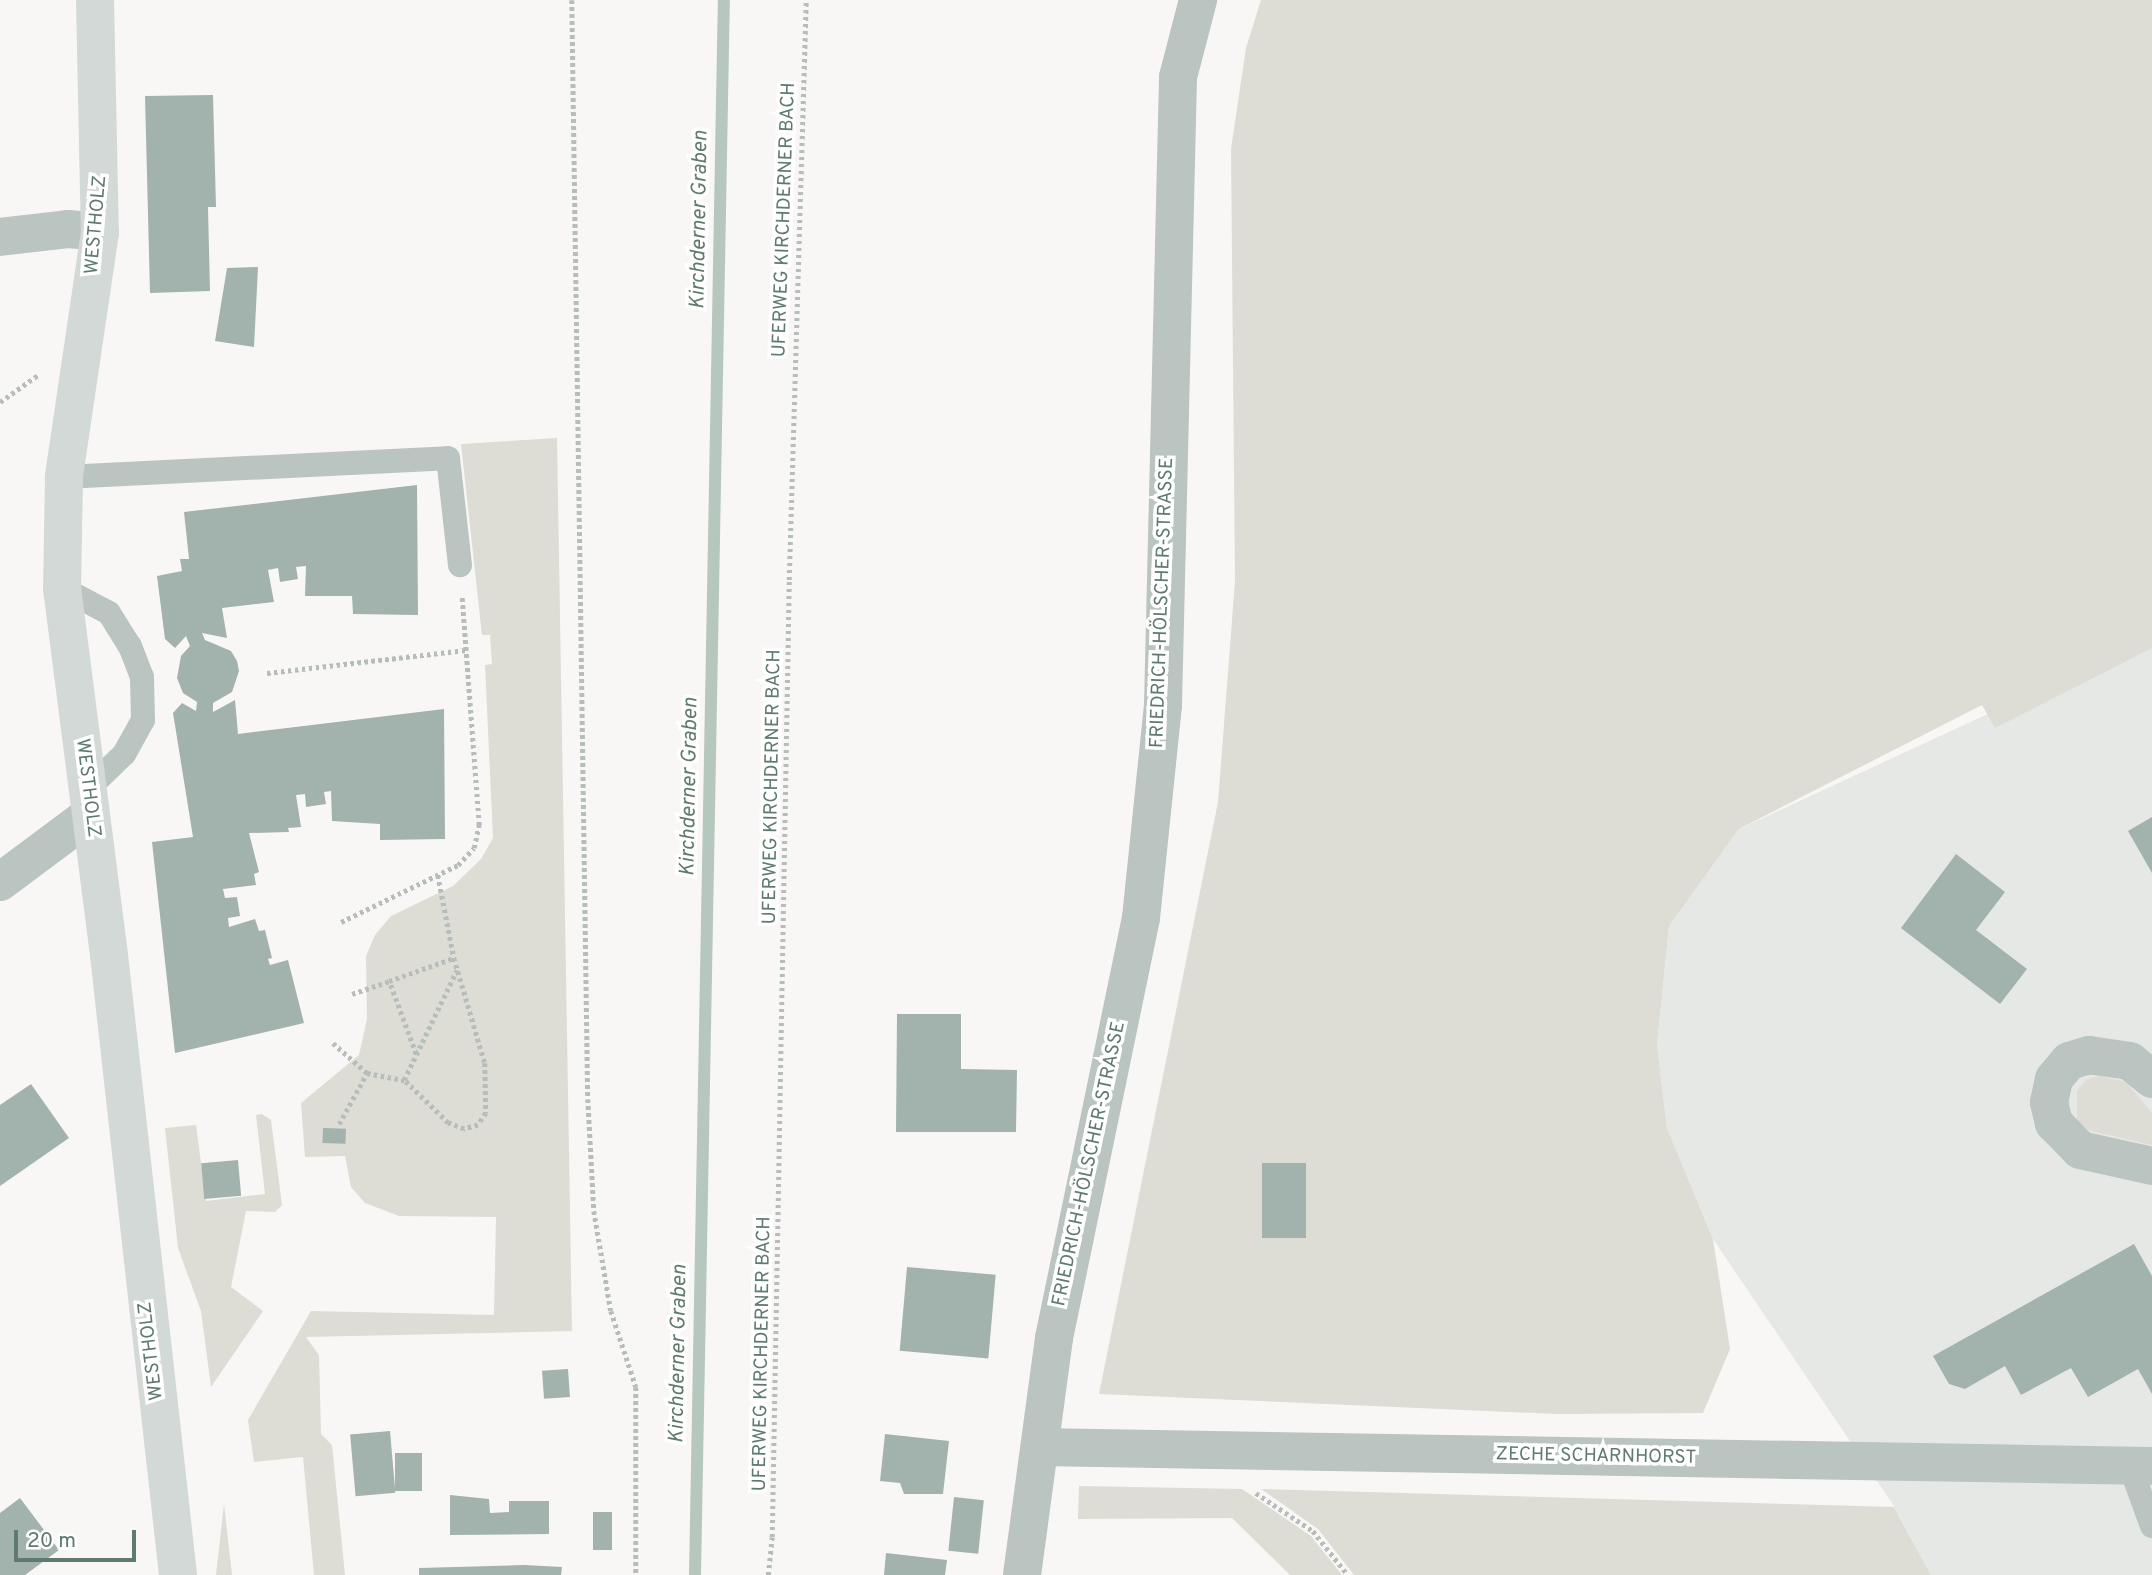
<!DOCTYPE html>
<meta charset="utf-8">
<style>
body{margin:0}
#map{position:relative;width:2152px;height:1575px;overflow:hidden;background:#f9f7f6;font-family:Overpass,sans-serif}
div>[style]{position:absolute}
.built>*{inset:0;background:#e6e8e6}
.green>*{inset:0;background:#dddcd5}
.stream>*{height:12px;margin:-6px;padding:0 6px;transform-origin:6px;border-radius:6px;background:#b6c7bd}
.building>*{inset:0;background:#a2b2ac;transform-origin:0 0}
.path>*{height:4.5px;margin-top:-2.25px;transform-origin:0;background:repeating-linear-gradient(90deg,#b6bdba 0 3.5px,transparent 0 7px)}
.lane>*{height:24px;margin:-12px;padding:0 12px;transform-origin:12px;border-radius:12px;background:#bac4c0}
.street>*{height:38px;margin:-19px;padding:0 19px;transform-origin:19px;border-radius:19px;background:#bac4c0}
.secondary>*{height:38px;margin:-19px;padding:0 19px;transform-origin:19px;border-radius:19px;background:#d2d9d7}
span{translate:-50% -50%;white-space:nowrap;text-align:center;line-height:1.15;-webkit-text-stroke:7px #fff;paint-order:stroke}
.street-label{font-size:19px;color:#5f7a70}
.water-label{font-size:21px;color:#5f7b6b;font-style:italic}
.scale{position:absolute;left:14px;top:1530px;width:122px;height:32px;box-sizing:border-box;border:4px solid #5f7a70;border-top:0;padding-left:9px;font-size:21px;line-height:24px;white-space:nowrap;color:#5f7a70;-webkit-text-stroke:5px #fff;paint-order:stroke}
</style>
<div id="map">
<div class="built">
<i style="clip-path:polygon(2152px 638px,2152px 1575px,1931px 1575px,1894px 1506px,1713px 1239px,1667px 1128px,1657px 1045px,1669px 926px,1739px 829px)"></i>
</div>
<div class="green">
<i style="clip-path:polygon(1261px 0,2152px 0,2152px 648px,1995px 728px,1982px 705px,1739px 829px,1669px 926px,1657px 1045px,1667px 1128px,1713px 1239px,1730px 1349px,1703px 1413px,1557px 1414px,1099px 1394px,1218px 802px,1235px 581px,1231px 149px,1246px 48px)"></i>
<i style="clip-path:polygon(557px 438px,572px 1331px,306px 1337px,319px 1355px,321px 1434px,332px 1445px,345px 1575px,314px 1575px,303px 1457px,254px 1462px,248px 1420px,311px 1311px,494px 1315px,496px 1217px,399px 1216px,365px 1203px,351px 1187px,345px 1156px,305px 1157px,301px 1103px,359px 1055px,367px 1019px,366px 956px,375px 935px,391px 916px,453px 886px,481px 859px,493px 838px,485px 665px,492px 664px,490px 635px,482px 635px,461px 444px)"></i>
<i style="clip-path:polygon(2099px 1076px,2126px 1082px,2152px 1113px,2152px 1145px,2087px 1130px,2077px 1119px,2077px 1091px,2086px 1080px)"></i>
<i style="clip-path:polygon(262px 1114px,271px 1120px,282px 1205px,275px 1212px,246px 1211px,231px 1287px,263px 1311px,211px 1387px,201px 1311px,178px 1248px,165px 1128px,196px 1125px,206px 1201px,265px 1194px,256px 1115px)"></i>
<i style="clip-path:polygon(1079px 1486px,1242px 1489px,1311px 1536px,1342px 1575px,1290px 1575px,1232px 1518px,1078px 1519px)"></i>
<i style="clip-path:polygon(1261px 1489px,1894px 1507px,1931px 1575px,1354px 1575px,1318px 1529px)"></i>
<i style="clip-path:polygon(224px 1504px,232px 1575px,216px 1575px)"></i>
</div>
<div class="stream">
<i style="left:695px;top:1575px;width:1575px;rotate:-88.95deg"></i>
</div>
<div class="building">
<i style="clip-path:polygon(213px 95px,216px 207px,208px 207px,210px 291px,150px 293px,145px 96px)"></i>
<i style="clip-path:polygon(258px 267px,254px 347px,215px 341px,227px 268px)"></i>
<i style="clip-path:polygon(417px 485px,418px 615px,353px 614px,352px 596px,305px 596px,306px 566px,296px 567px,298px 579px,280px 582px,278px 568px,268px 570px,274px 602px,222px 608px,227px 638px,202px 633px,205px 640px,231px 651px,237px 661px,239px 671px,232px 692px,213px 703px,213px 712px,235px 700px,238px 734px,444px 709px,445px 839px,380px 840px,380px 824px,332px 821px,331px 791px,324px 792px,326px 804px,306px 807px,305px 794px,296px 795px,301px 827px,288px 828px,289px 832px,249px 833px,259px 872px,254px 874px,256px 885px,223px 889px,225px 898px,237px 897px,240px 916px,228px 918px,229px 927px,255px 919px,259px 931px,265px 930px,272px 958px,268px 959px,270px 965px,288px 960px,304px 1023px,175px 1053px,152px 842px,193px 837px,173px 713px,182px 703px,196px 711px,197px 702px,183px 693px,177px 678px,181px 656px,190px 646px,186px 636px,175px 648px,165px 639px,157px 576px,182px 571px,180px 559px,189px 559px,184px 512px)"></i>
<i style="clip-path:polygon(2152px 817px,2152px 873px,2128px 831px)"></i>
<i style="clip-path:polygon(1956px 854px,2005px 892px,1976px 930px,2027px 969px,2000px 1004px,1901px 928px)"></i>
<i style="clip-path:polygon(897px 1014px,961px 1014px,961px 1069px,1017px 1070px,1016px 1132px,896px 1132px)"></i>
<i style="clip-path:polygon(31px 1084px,69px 1138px,0 1186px,0 1105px)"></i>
<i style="left:323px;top:1128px;width:23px;height:15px;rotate:2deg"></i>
<i style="left:238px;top:1160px;width:36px;height:37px;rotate:85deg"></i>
<i style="left:1262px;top:1163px;width:44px;height:75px"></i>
<i style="clip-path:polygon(2134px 1244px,2152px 1276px,2152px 1394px,2138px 1369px,2088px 1397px,2071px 1368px,2021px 1395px,2005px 1366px,1965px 1389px,1949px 1384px,1933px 1356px)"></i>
<i style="left:907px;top:1267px;width:89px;height:84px;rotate:5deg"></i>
<i style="left:568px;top:1369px;width:28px;height:26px;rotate:86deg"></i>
<i style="left:390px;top:1431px;width:62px;height:40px;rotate:85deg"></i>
<i style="clip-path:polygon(885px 1434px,949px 1441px,943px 1494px,904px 1494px,900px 1483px,880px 1481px)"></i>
<i style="left:395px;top:1453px;width:27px;height:38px"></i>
<i style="clip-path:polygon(450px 1495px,489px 1499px,490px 1513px,509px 1512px,509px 1501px,549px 1501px,549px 1534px,450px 1535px)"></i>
<i style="left:954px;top:1497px;width:30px;height:54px;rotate:6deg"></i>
<i style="clip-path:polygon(20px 1498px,59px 1550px,25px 1575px,0 1575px,0 1513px)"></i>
<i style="left:593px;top:1512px;width:19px;height:38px"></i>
<i style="clip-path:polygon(886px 1553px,947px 1560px,945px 1575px,884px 1575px)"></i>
<i style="clip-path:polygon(524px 1565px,562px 1567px,561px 1575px,419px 1575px,419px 1568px)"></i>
</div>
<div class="path">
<i style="left:572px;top:0;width:1099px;rotate:89.17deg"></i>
<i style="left:588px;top:1099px;width:112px;rotate:86.9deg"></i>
<i style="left:594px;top:1211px;width:101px;rotate:80.4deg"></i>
<i style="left:611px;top:1311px;width:80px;rotate:71.8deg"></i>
<i style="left:636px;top:1387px;width:188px;rotate:90deg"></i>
<i style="left:0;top:402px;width:47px;rotate:-35.4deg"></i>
<i style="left:267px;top:673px;width:200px;rotate:-6.6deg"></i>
<i style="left:438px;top:875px;width:85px;rotate:79.1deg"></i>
<i style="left:454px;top:958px;width:109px;rotate:73.6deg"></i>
<i style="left:485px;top:1063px;width:50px;rotate:88.9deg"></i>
<i style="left:486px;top:1113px;width:14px;rotate:124deg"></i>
<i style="left:478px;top:1125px;width:15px;rotate:164deg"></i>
<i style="left:464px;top:1129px;width:17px;rotate:-159deg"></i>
<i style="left:448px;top:1123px;width:62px;rotate:-135.7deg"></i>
<i style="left:404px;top:1080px;width:122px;rotate:-64.3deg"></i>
<i style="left:341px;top:922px;width:130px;rotate:-26deg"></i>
<i style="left:458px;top:865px;width:23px;rotate:-47deg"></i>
<i style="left:474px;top:848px;width:24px;rotate:-78deg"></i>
<i style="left:479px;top:825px;width:229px;rotate:-94.3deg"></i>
<i style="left:352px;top:994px;width:39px;rotate:-19deg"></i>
<i style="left:333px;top:1043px;width:45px;rotate:41.4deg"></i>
<i style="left:367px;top:1073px;width:38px;rotate:11deg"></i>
<i style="left:416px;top:1054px;width:78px;rotate:-110.3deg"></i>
<i style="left:389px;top:981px;width:69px;rotate:-19.5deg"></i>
<i style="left:339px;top:1124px;width:58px;rotate:-61.2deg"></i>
<i style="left:1256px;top:1493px;width:69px;rotate:33.7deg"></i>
<i style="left:1313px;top:1531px;width:56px;rotate:51.5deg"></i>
<i style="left:768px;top:1575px;width:38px;rotate:-84deg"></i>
<i style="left:772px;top:1537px;width:957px;rotate:-88.98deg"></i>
<i style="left:789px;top:580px;width:580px;rotate:-88.32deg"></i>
</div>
<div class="lane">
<i style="left:64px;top:477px;width:384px;rotate:-2.8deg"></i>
<i style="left:448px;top:458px;width:108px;rotate:83.6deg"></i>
<i style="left:62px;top:588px;width:53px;rotate:28deg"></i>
<i style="left:109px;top:613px;width:39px;rotate:58deg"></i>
<i style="left:130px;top:646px;width:33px;rotate:69deg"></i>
<i style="left:142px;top:677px;width:43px;rotate:88.7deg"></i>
<i style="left:143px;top:720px;width:39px;rotate:119deg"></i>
<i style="left:124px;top:754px;width:52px;rotate:135.8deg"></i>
<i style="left:2130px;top:1466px;width:64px;rotate:69.9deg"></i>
</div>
<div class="street">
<i style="left:0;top:237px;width:68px;rotate:-6.7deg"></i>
<i style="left:68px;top:229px;width:32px;rotate:5deg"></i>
<i style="left:0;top:882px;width:112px;rotate:-36.7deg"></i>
<i style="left:2152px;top:1079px;width:28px;rotate:-141deg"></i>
<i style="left:2130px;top:1061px;width:41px;rotate:-171.7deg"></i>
<i style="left:2089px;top:1055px;width:21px;rotate:163deg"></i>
<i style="left:2069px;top:1061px;width:23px;rotate:130deg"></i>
<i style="left:2054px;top:1079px;width:24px;rotate:102deg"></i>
<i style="left:2049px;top:1102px;width:22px;rotate:77deg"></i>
<i style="left:2054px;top:1123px;width:37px;rotate:46deg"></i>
<i style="left:2080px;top:1150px;width:74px;rotate:12.5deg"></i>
<i style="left:1040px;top:1447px;width:1112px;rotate:0.98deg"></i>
<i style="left:1022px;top:1575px;width:239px;rotate:-82.3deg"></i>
<i style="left:1054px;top:1338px;width:429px;rotate:-78.3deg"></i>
<i style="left:1141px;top:918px;width:214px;rotate:-84.1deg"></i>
<i style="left:1163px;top:705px;width:628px;rotate:-88.63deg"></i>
<i style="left:1178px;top:77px;width:80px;rotate:-75.4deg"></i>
</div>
<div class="secondary">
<i style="left:95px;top:0;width:232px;rotate:88.8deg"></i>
<i style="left:100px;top:232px;width:248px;rotate:98.4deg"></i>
<i style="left:64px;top:477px;width:111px;rotate:91deg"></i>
<i style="left:62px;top:588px;width:370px;rotate:82.7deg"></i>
<i style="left:109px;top:955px;width:624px;rotate:83.65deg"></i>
</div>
<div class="street-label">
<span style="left:785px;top:220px;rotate:-88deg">UFERWEG KIRCHDERNER BACH</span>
<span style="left:97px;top:225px;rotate:-85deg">WESTHOLZ</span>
<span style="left:1163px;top:603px;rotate:-88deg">FRIEDRICH-HÖLSCHER-STRASSE</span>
<span style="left:773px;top:787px;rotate:-89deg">UFERWEG KIRCHDERNER BACH</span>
<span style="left:87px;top:788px;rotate:83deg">WESTHOLZ</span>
<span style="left:1090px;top:1164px;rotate:-78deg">FRIEDRICH-HÖLSCHER-STRASSE</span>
<span style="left:152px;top:1351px;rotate:-97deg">WESTHOLZ</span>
<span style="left:763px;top:1354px;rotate:-89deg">UFERWEG KIRCHDERNER BACH</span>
<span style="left:1596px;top:1457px;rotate:1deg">ZECHE SCHARNHORST</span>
</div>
<div class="water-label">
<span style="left:700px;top:220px;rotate:-89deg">Kirchderner Graben</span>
<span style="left:690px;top:787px;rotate:-89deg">Kirchderner Graben</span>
<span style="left:679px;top:1354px;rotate:-89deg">Kirchderner Graben</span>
</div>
<div class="scale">20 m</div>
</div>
